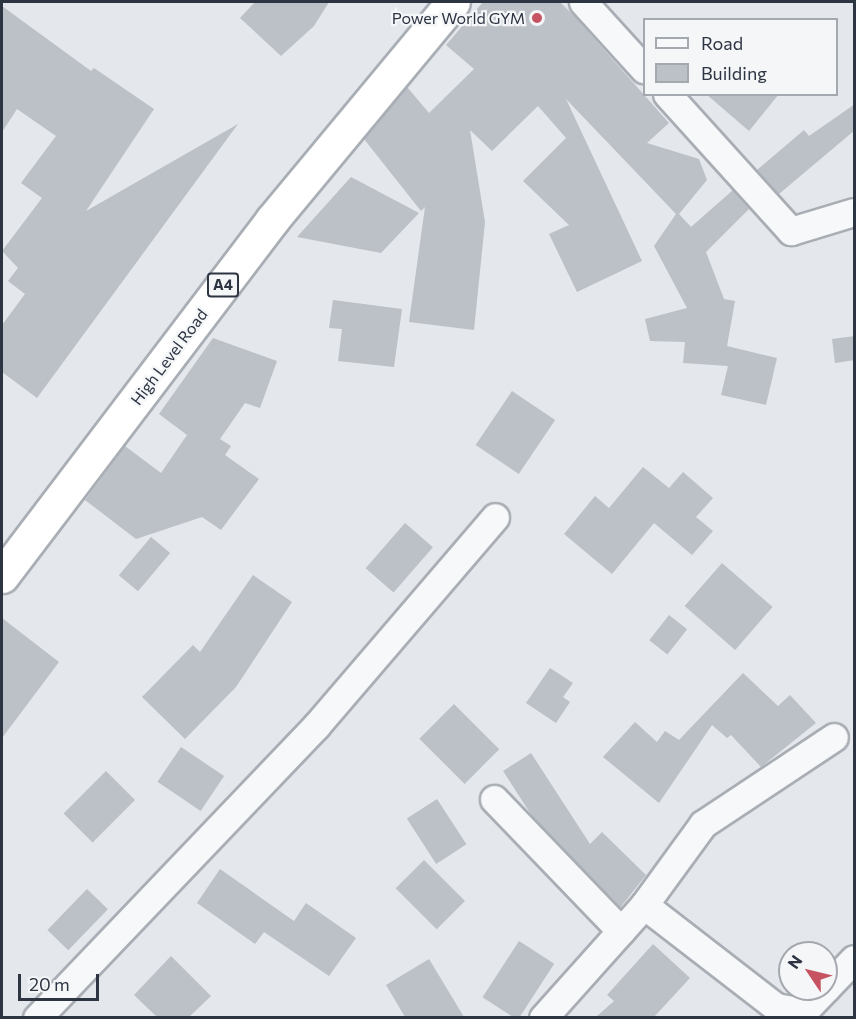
<!DOCTYPE html>
<style>
body{margin:0}
#map{position:relative;width:856px;height:1019px;overflow:hidden;background:#e4e7eb;font-family:Commissioner,sans-serif}
div>[style]{position:absolute}
.building>*{inset:0;background:#bcc0c7;transform-origin:0 0}
.roads{filter:drop-shadow(2px 0 #a9aeb5) drop-shadow(-2px 0 #a9aeb5) drop-shadow(0 2px #a9aeb5) drop-shadow(0 -2px #a9aeb5)}
.minor>*{height:27px;margin:-13.5px;padding:0 13.5px;transform-origin:13.5px;border-radius:13.5px;background:#f7f8f9}
.highway>*{height:33px;margin:-16.5px;padding:0 16.5px;transform-origin:16.5px;border-radius:16.5px;background:#fff}
.dots>*{width:16px;height:16px;translate:-50% -50%;box-sizing:border-box;border:3px solid #f4f6f8;border-radius:50%}
span{translate:-50% -50%;white-space:nowrap;text-align:center;line-height:1.15;-webkit-text-stroke:4.5px #f4f6f8;paint-order:stroke}
.shield-label span{padding:2px 4px;background:#f4f6f8;border:2px solid;border-radius:4px;-webkit-text-stroke-width:0}
.shield-label{font-size:15px;color:#2d3442;font-weight:700}
.poi-label{font-size:16px;color:#2d3442}
.right{translate:-100% -50%;text-align:right}
.street-label{font-size:16px;color:#2d3442}
.frame{position:absolute;inset:0;border:3px solid #2d3442;pointer-events:none}
.legend{position:absolute;left:643px;top:18px;width:195px;height:78px;box-sizing:border-box;background:#f4f6f8;border:2px solid #a4a8af;margin:0;padding:8px 10px;list-style:none;font-size:18px;color:#2d3442}
.legend li{display:flex;align-items:center;gap:12px;height:30px}
.legend b{width:30px;border:2px solid #a4a8af}
.north{position:absolute;left:778px;top:941px;width:60px;height:60px;box-sizing:border-box;background:#f4f6f8;border:2px solid #a4a8af;border-radius:50%;rotate:305deg;font-size:16px;font-weight:700;line-height:24px;text-align:center;color:#2d3442}
.north::after{content:'';display:block;margin:auto;width:21px;height:27px;background:#c65361;clip-path:polygon(50% 0,100% 100%,50% 72%,0 100%)}
.scale{position:absolute;left:18px;top:974px;width:81px;height:27px;box-sizing:border-box;border:3px solid #2d3442;border-top:0;padding-left:8px;font-size:18px;line-height:21px;white-space:nowrap;color:#2d3442;-webkit-text-stroke:4px #f4f6f8;paint-order:stroke}
</style>
<div id="map">
<div class="building">
<i style="clip-path:polygon(255px 2px,329px 2px,314px 26px,281px 56px,240px 18px)"></i>
<i style="clip-path:polygon(483px 2px,560px 2px,575px 17px,669px 123px,647px 143px,699px 159px,707px 180px,679px 214px,691px 227px,733px 190px,749px 209px,706px 252px,724px 299px,735px 301px,727px 346px,777px 358px,766px 405px,721px 395px,728px 366px,683px 363px,685px 342px,650px 341px,645px 319px,687px 308px,654px 246px,676px 214px,566px 99px,642px 261px,577px 292px,549px 234px,569px 225px,523px 181px,566px 138px,538px 106px,492px 151px,470px 130px,485px 222px,474px 330px,409px 322px,425px 207px,421px 211px,364px 139px,407px 87px,429px 113px,474px 69px,446px 45px)"></i>
<i style="clip-path:polygon(2px 6px,91px 71px,94px 68px,154px 109px,86px 211px,238px 124px,37px 398px,2px 372px,2px 325px,25px 294px,8px 281px,18px 268px,2px 251px,42px 198px,21px 183px,56px 136px,17px 109px,2px 132px)"></i>
<i style="clip-path:polygon(706px 94px,779px 94px,749px 131px)"></i>
<i style="clip-path:polygon(855px 104px,855px 130px,779px 194px,757px 170px,804px 130px,809px 136px)"></i>
<i style="clip-path:polygon(351px 177px,419px 213px,381px 253px,297px 237px)"></i>
<i style="clip-path:polygon(333px 300px,402px 309px,394px 367px,338px 361px,342px 329px,329px 328px)"></i>
<i style="clip-path:polygon(855px 336px,855px 360px,835px 363px,832px 339px)"></i>
<i style="clip-path:polygon(213px 338px,277px 361px,260px 408px,245px 403px,220px 439px,231px 446px,225px 455px,259px 479px,221px 530px,202px 517px,136px 539px,85px 500px,125px 446px,161px 473px,187px 435px,159px 414px)"></i>
<i style="left:512px;top:391px;width:52px;height:65px;rotate:34deg"></i>
<i style="clip-path:polygon(643px 467px,669px 488px,683px 472px,713px 498px,696px 517px,713px 531px,692px 555px,654px 523px,612px 574px,564px 534px,595px 496px,609px 508px)"></i>
<i style="left:405px;top:523px;width:37px;height:60px;rotate:41deg"></i>
<i style="left:151px;top:537px;width:25px;height:50px;rotate:40deg"></i>
<i style="left:722px;top:563px;width:67px;height:57px;rotate:41deg"></i>
<i style="clip-path:polygon(253px 575px,292px 602px,236px 687px,185px 739px,142px 697px,193px 645px,200px 652px)"></i>
<i style="left:669px;top:615px;width:23px;height:32px;rotate:38deg"></i>
<i style="clip-path:polygon(2px 618px,59px 662px,2px 738px)"></i>
<i style="clip-path:polygon(550px 668px,573px 683px,563px 697px,570px 702px,556px 723px,526px 703px)"></i>
<i style="clip-path:polygon(743px 673px,778px 706px,790px 695px,816px 723px,761px 767px,731px 735px,727px 738px,712px 725px,659px 803px,603px 757px,635px 722px,657px 742px,665px 731px,679px 740px)"></i>
<i style="left:454px;top:704px;width:64px;height:49px;rotate:45deg"></i>
<i style="left:181px;top:747px;width:52px;height:42px;rotate:34deg"></i>
<i style="clip-path:polygon(531px 753px,590px 844px,602px 832px,646px 875px,620px 908px,532px 816px,503px 771px)"></i>
<i style="left:106px;top:771px;width:41px;height:60px;rotate:45deg"></i>
<i style="left:437px;top:799px;width:54px;height:36px;rotate:57deg"></i>
<i style="left:424px;top:860px;width:58px;height:40px;rotate:45deg"></i>
<i style="clip-path:polygon(220px 869px,294px 921px,306px 903px,356px 938px,329px 976px,264px 932px,255px 944px,197px 903px)"></i>
<i style="left:87px;top:889px;width:29px;height:57px;rotate:44deg"></i>
<i style="left:519px;top:941px;width:42px;height:67px;rotate:33deg"></i>
<i style="clip-path:polygon(653px 944px,690px 978px,654px 1017px,596px 1017px,614px 1001px,607px 995px)"></i>
<i style="clip-path:polygon(171px 956px,211px 996px,189px 1017px,157px 1017px,134px 995px)"></i>
<i style="clip-path:polygon(429px 959px,464px 1017px,405px 1017px,386px 985px)"></i>
</div>
<div class="roads">
<div class="minor">
<i style="left:583px;top:2px;width:91px;rotate:47.7deg"></i>
<i style="left:667px;top:94px;width:185px;rotate:47.9deg"></i>
<i style="left:791px;top:231px;width:66px;rotate:-16.8deg"></i>
<i style="left:494px;top:799px;width:183px;rotate:46.1deg"></i>
<i style="left:644px;top:905px;width:167px;rotate:37.7deg"></i>
<i style="left:776px;top:1007px;width:27px;rotate:10deg"></i>
<i style="left:803px;top:1012px;width:32px;rotate:-46deg"></i>
<i style="left:826px;top:988px;width:40px;rotate:-46deg"></i>
<i style="left:37px;top:1018px;width:404px;rotate:-46.3deg"></i>
<i style="left:316px;top:726px;width:275px;rotate:-49.4deg"></i>
<i style="left:543px;top:1018px;width:152px;rotate:-48.2deg"></i>
<i style="left:644px;top:905px;width:100px;rotate:-53.9deg"></i>
<i style="left:703px;top:824px;width:157px;rotate:-33.6deg"></i>
</div>
<div class="highway">
<i style="left:2px;top:576px;width:447px;rotate:-52.8deg"></i>
<i style="left:272px;top:220px;width:283px;rotate:-50.3deg"></i>
</div>
</div>
<div class="dots">
<i style="left:537px;top:18px;background:#c65361"></i>
</div>
<div class="shield-label">
<span style="left:223px;top:285px">A4</span>
</div>
<div class="poi-label">
<span class="right" style="left:525px;top:18px">Power World GYM</span>
</div>
<div class="street-label">
<span style="left:169px;top:357px;rotate:-53deg">High Level Road</span>
</div>
<div class="frame"></div>
<ul class="legend">
<li><b style="height:8px;background:#f7f8f9"></b>Road</li>
<li><b style="height:16px;background:#bcc0c7"></b>Building</li>
</ul>
<div class="north">N</div>
<div class="scale">20 m</div>
</div>
